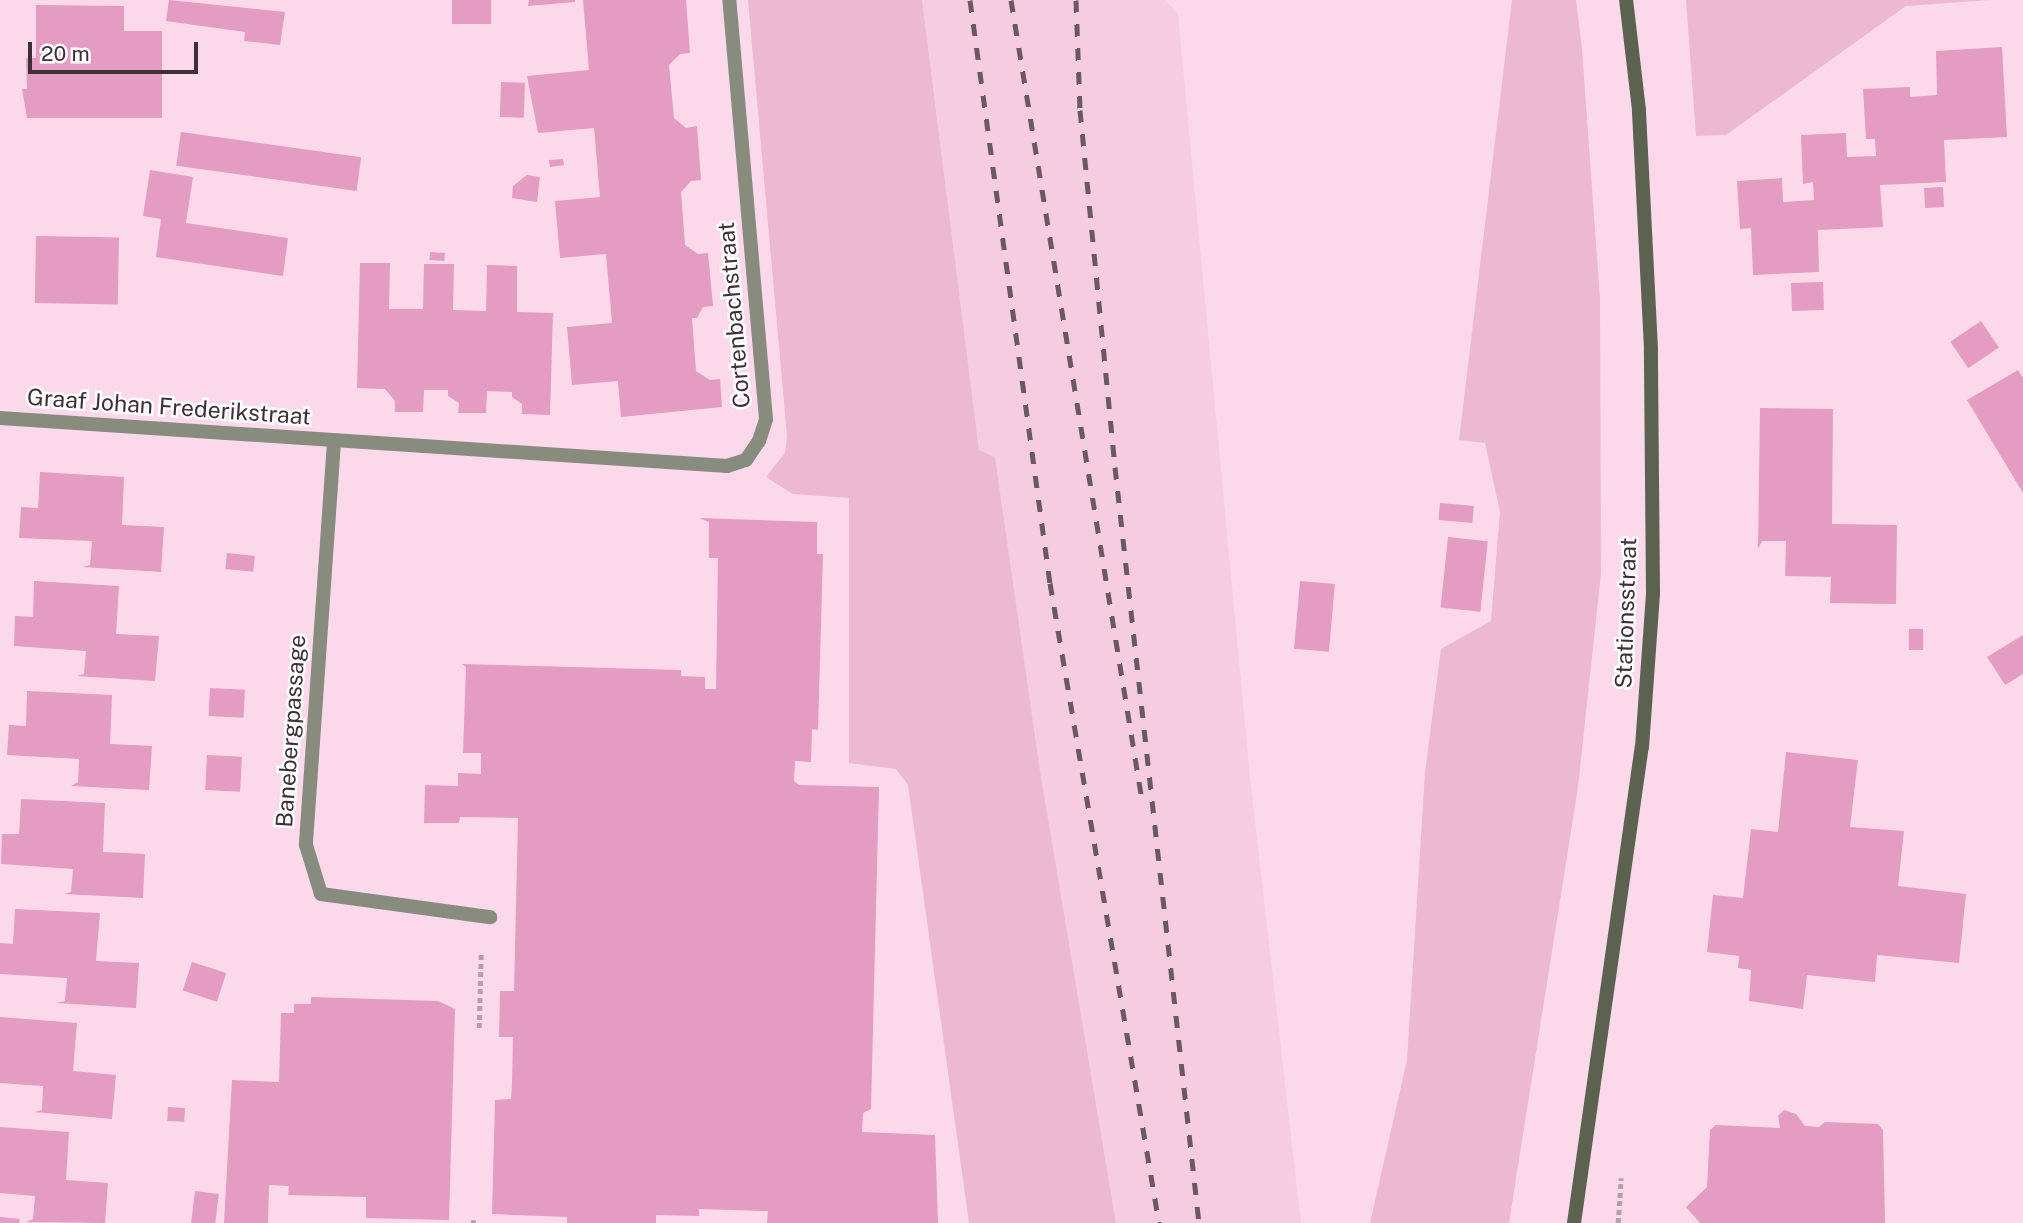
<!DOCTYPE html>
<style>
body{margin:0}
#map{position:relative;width:2023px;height:1223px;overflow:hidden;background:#fcd9ea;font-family:"Public Sans",sans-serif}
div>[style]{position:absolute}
.built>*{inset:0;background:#f6cce1}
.green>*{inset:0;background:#ecb8d2}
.building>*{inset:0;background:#e49cc2;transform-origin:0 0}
.path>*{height:4.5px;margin-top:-2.25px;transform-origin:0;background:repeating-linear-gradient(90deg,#b89daa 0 5px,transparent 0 8.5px)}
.street>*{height:14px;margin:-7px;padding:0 7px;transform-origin:7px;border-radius:7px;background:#878c7f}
.secondary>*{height:14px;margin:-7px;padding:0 7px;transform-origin:7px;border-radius:7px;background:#5b6350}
.rail>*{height:5px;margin-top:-2.5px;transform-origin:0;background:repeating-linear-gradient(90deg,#6b5961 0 12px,transparent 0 24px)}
span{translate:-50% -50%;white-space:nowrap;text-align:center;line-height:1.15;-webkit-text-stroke:5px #fff;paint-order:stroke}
.street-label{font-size:23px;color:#3d3036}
.scale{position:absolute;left:28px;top:42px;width:170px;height:32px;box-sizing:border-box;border:4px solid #3d3036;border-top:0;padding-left:9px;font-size:21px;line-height:24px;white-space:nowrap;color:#3d3036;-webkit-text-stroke:5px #fff;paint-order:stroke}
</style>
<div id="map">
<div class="built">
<i style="clip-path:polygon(922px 0,1165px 0,1178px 14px,1250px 777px,1301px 1223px,1116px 1223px,1040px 771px,995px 457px,979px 450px)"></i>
</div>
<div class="green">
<i style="clip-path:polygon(748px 0,922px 0,979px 450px,995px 457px,1040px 771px,1116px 1223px,969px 1223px,908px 785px,896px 769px,849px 763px,849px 498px,793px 494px,766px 477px,785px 453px,787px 436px)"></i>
<i style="clip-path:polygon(1512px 0,1576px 0,1582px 49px,1600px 299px,1601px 573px,1578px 787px,1509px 1223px,1370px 1223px,1407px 1060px,1425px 772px,1441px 649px,1491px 621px,1500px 512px,1485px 443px,1459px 440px)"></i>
<i style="clip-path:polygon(1686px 0,1990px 0,1906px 6px,1726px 135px,1696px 136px)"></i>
</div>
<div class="building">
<i style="clip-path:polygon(169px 0,285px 12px,280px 45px,244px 41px,245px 32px,166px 21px)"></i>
<i style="left:452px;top:0;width:39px;height:24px"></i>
<i style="clip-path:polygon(529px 0,575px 0,575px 2px,528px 6px)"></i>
<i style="clip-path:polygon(583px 0,686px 0,690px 53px,680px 54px,669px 65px,674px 118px,686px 128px,697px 126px,701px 180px,691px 181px,681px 192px,683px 218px,685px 245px,698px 254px,708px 253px,713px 306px,703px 307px,697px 318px,692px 318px,696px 371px,710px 380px,720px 379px,722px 407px,621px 417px,618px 381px,572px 385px,567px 327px,612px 323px,606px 254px,560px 258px,555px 201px,600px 197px,594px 128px,538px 133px,527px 76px,589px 70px)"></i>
<i style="clip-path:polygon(36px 5px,124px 6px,124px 31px,162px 31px,162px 118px,27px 118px,22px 89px,27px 89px,26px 58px,36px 58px)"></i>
<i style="clip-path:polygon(2002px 47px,2007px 137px,1944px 140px,1946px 182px,1880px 185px,1883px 227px,1818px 230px,1819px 272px,1753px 275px,1751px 228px,1740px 229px,1737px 181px,1782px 178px,1783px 202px,1814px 200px,1813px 182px,1803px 184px,1801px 135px,1846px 133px,1847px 157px,1876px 156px,1875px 139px,1866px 139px,1863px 89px,1910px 87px,1910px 97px,1937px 95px,1936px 51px)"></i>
<i style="left:501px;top:82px;width:24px;height:35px;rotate:2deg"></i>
<i style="left:181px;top:132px;width:182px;height:34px;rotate:8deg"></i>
<i style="clip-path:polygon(563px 159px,564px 165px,550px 167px,549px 160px)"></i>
<i style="clip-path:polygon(150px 170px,193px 177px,186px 223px,288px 238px,283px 276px,156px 257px,161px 219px,143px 216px)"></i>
<i style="clip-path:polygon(527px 175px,540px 177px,537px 202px,512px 198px,513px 186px)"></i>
<i style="left:1943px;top:187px;width:20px;height:19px;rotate:87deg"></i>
<i style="left:36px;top:236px;width:83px;height:67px;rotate:1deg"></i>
<i style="left:430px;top:252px;width:15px;height:8px;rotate:4deg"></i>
<i style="clip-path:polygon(360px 263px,390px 263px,389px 309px,423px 309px,424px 264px,454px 264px,453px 310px,486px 311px,487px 265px,517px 266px,517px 312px,553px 313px,550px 415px,522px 414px,522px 404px,512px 397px,512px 392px,487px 391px,486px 413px,458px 413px,459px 403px,448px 396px,448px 390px,424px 390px,423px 412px,395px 412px,395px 401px,385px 389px,357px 388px)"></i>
<i style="left:1823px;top:282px;width:28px;height:32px;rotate:88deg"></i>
<i style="left:1981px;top:321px;width:32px;height:37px;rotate:56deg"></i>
<i style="clip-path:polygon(2018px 370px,2023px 378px,2023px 493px,1967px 400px)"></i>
<i style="clip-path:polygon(1760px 408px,1833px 409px,1832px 524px,1897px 525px,1896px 604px,1830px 603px,1831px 577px,1785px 576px,1786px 541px,1762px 541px,1758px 549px)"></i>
<i style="clip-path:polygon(40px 472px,124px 477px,122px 525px,164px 527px,161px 572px,83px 567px,90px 565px,92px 541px,19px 538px,21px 507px,38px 508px)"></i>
<i style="left:1440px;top:503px;width:34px;height:17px;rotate:5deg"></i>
<i style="clip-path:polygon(699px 518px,817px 522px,817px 554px,823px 554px,818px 730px,812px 729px,811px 762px,795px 761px,794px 781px,799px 785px,879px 787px,871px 1109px,863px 1113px,862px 1132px,935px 1135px,938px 1223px,767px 1223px,768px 1211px,699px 1209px,699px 1216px,656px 1215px,656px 1223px,567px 1223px,567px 1217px,492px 1214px,495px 1100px,511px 1099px,512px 1084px,513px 1037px,499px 1037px,500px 991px,514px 991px,518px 818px,460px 817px,459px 823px,424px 823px,425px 785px,458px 786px,458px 773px,481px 774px,481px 753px,463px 753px,466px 667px,462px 664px,681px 670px,681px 676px,705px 677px,705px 689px,716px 689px,718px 558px,709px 558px,709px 522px)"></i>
<i style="left:1448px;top:537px;width:40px;height:71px;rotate:6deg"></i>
<i style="left:227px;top:553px;width:28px;height:16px;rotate:6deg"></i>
<i style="clip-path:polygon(34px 581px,119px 586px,116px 634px,159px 636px,155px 681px,77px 676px,84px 674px,86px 651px,14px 646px,15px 616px,33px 617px)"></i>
<i style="left:1300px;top:581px;width:35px;height:68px;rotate:5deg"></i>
<i style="left:1909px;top:629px;width:14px;height:21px"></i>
<i style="clip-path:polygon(2023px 635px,2023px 674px,2005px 685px,1987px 657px)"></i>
<i style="left:210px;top:688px;width:35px;height:28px;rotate:3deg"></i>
<i style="clip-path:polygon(27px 691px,112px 695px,110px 744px,152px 746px,149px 790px,71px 786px,78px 782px,79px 759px,7px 755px,9px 725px,26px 726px)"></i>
<i style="clip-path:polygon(1786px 752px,1858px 760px,1850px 827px,1904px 831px,1898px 886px,1966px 894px,1959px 963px,1877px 955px,1875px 982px,1807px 975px,1803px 1009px,1749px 1001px,1751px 970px,1738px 968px,1739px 956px,1707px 952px,1713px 895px,1743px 898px,1751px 829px,1778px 832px)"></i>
<i style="left:207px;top:755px;width:35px;height:35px;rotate:3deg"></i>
<i style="clip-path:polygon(21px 799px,105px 803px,103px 852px,145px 854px,143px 898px,64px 894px,71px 892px,73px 869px,1px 864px,2px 834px,19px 834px)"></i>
<i style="clip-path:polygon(15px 909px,100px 913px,96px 961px,139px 963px,136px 1008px,57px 1003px,65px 1001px,67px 978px,0 974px,0 943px,13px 944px)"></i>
<i style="left:192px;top:962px;width:36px;height:30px;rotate:18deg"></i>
<i style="clip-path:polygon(311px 997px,438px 1001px,455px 1009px,449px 1220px,366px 1218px,366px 1197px,288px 1195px,289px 1186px,269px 1185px,268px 1223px,224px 1223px,232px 1080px,279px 1082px,281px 1013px,294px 1013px,294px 1004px,311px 1004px)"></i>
<i style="clip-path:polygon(0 1017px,77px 1023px,73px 1071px,116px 1075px,112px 1119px,34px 1112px,42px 1110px,43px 1086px,0 1083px)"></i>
<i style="left:168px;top:1107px;width:17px;height:14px;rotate:3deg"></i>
<i style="clip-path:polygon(1784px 1110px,1796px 1114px,1805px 1126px,1819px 1127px,1825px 1122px,1878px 1124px,1883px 1130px,1885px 1223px,1700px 1223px,1686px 1207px,1707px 1187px,1710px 1130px,1716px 1125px,1780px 1128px,1778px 1116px)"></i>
<i style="clip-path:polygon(0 1127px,69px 1132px,66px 1180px,108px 1183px,105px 1223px,26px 1222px,33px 1219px,35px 1196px,0 1193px)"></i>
<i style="left:195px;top:1191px;width:24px;height:32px;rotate:7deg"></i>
<i style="clip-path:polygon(0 1217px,20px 1219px,19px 1223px,0 1223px)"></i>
</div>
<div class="path">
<i style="left:479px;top:1028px;width:76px;rotate:-88.5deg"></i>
<i style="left:473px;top:1223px;width:3px;rotate:-90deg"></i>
<i style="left:1618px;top:1223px;width:45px;rotate:-86.2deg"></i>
</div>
<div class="street">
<i style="left:0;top:418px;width:729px;rotate:3.78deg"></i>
<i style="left:727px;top:466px;width:20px;rotate:-18deg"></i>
<i style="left:746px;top:460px;width:23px;rotate:-56deg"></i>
<i style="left:759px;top:441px;width:23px;rotate:-72deg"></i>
<i style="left:766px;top:419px;width:421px;rotate:-95deg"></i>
<i style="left:334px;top:442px;width:404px;rotate:94deg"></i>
<i style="left:306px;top:845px;width:51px;rotate:73deg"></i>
<i style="left:321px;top:894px;width:171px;rotate:7.8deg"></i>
</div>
<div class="secondary">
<i style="left:1574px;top:1223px;width:481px;rotate:-81.9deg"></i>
<i style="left:1642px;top:747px;width:154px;rotate:-85.9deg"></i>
<i style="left:1653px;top:593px;width:244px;rotate:-90.5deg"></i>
<i style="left:1651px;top:349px;width:239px;rotate:-92.9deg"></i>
<i style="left:1639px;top:110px;width:111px;rotate:-96.7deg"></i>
</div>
<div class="rail">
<i style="left:970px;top:0;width:588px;rotate:82.19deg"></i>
<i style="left:1050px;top:583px;width:649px;rotate:80.33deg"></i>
<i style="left:1011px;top:0;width:805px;rotate:80.7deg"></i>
<i style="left:1076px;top:0;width:110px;rotate:87.9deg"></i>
<i style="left:1080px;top:110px;width:359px;rotate:84.4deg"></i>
<i style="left:1115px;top:467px;width:761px;rotate:83.66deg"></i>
</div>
<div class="street-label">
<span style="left:734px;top:315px;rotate:-95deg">Cortenbachstraat</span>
<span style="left:169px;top:407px;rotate:4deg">Graaf Johan Frederikstraat</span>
<span style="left:1626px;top:613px;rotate:-88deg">Stationsstraat</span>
<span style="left:291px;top:731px;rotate:-86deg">Banebergpassage</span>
</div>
<div class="scale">20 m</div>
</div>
